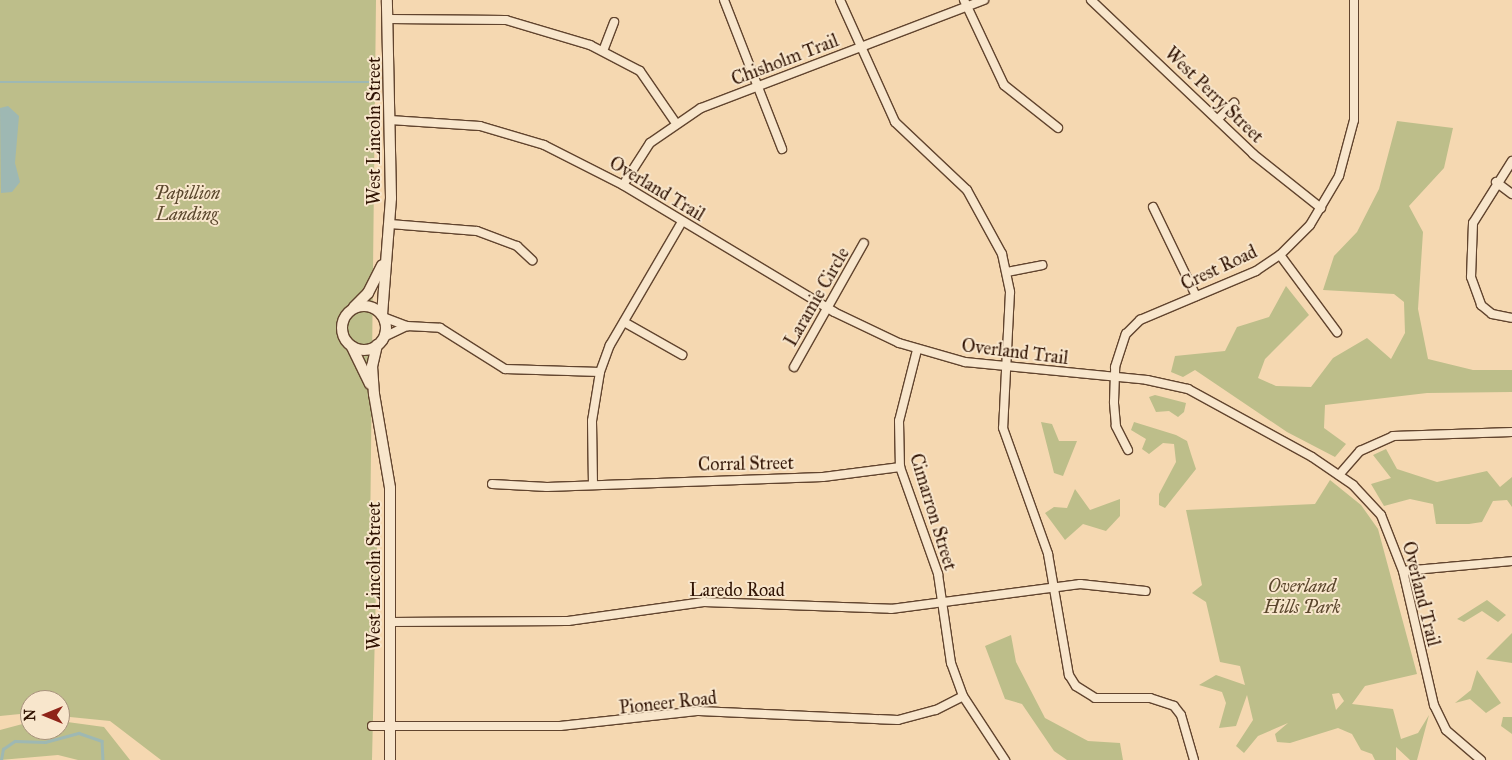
<!DOCTYPE html>
<style>
body{margin:0}
#map{position:relative;width:1512px;height:760px;overflow:hidden;background:#f5d8b1;font-family:"IM FELL Great Primer",serif}
div>[style]{position:absolute}
.green>*{inset:0;background:#bdbe8a}
.water>*{inset:0;background:#9eb8b3}
.stream>*{height:2.5px;margin:-1.25px;padding:0 1.25px;transform-origin:1.25px;border-radius:1.25px;background:#9eb8b3}
.roads{filter:drop-shadow(1px 0 #61442e) drop-shadow(-1px 0 #61442e) drop-shadow(0 1px #61442e) drop-shadow(0 -1px #61442e)}
.minor>*{height:8px;margin:-4px;padding:0 4px;transform-origin:4px;border-radius:4px;background:#f8e6cc}
.tertiary>*{height:10px;margin:-5px;padding:0 5px;transform-origin:5px;border-radius:5px;background:#f8e6cc}
.tertiary>.ring{margin:-5px;padding:0;box-sizing:content-box;background:none;border:10px solid #f8e6cc;border-radius:50%}
span{translate:-50% -50%;white-space:nowrap;text-align:center;line-height:1.15;-webkit-text-stroke:4px #f8e6cc;paint-order:stroke}
.street-label{font-size:18px;color:#301303}
.park-label{font-size:18px;color:#5a462c;font-style:italic}
.north{position:absolute;left:20px;top:690px;width:50px;height:50px;box-sizing:border-box;background:#f8e6cc;border:1px solid #a8927c;border-radius:50%;rotate:270deg;font-size:14px;font-weight:700;line-height:20px;text-align:center;color:#301303}
.north::after{content:'';display:block;margin:auto;width:18px;height:22px;background:#8f2418;clip-path:polygon(50% 0,100% 100%,50% 72%,0 100%)}
</style>
<div id="map">
<div class="green">
<i style="clip-path:polygon(0 0,376px 0,370px 543px,377px 543px,372px 760px,161px 760px,110px 721px,60px 716px,60px 700px,30px 700px,30px 713px,0 716px)"></i>
<i style="clip-path:polygon(1397px 121px,1453px 128px,1444px 168px,1409px 206px,1423px 232px,1418px 309px,1428px 359px,1473px 370px,1512px 370px,1512px 392px,1427px 393px,1325px 405px,1324px 428px,1346px 444px,1335px 457px,1287px 432px,1195px 370px,1183px 377px,1171px 372px,1175px 356px,1225px 351px,1237px 327px,1269px 317px,1286px 286px,1309px 315px,1265px 359px,1258px 378px,1276px 386px,1311px 387px,1333px 358px,1367px 338px,1391px 359px,1405px 333px,1404px 302px,1394px 294px,1323px 290px,1334px 256px,1357px 232px,1379px 189px)"></i>
<i style="clip-path:polygon(1155px 395px,1186px 403px,1184px 412px,1178px 417px,1169px 411px,1156px 412px,1149px 397px)"></i>
<i style="clip-path:polygon(1041px 422px,1052px 424px,1059px 441px,1077px 441px,1063px 476px,1054px 473px)"></i>
<i style="clip-path:polygon(1134px 422px,1176px 435px,1187px 441px,1191px 454px,1196px 469px,1165px 508px,1159px 505px,1159px 494px,1176px 462px,1174px 444px,1163px 443px,1149px 454px,1142px 449px,1146px 439px,1131px 430px)"></i>
<i style="clip-path:polygon(1386px 449px,1397px 469px,1437px 482px,1487px 471px,1500px 487px,1512px 477px,1512px 507px,1507px 500px,1493px 501px,1482px 522px,1469px 524px,1436px 524px,1433px 504px,1410px 499px,1384px 506px,1371px 484px,1391px 478px,1373px 455px)"></i>
<i style="clip-path:polygon(evenodd,1330px 480px,1361px 505px,1378px 529px,1417px 674px,1365px 686px,1352px 704px,1393px 709px,1401px 739px,1418px 733px,1429px 715px,1417px 760px,1410px 760px,1396px 747px,1396px 760px,1375px 760px,1372px 754px,1361px 750px,1352px 734px,1338px 728px,1290px 743px,1277px 742px,1275px 734px,1288px 723px,1258px 736px,1244px 753px,1236px 746px,1253px 720px,1247px 695px,1236px 726px,1219px 728px,1226px 703px,1222px 692px,1199px 685px,1216px 675px,1245px 685px,1240px 666px,1220px 662px,1206px 602px,1192px 593px,1202px 585px,1186px 510px,1315px 504px,1330px 480px,1339px 693px,1344px 701px,1336px 710px,1332px 694px,1339px 693px)"></i>
<i style="clip-path:polygon(1075px 489px,1090px 510px,1120px 499px,1120px 516px,1106px 531px,1083px 524px,1065px 540px,1045px 513px,1054px 507px,1067px 508px)"></i>
<i style="clip-path:polygon(1487px 600px,1506px 615px,1498px 622px,1482px 611px,1464px 622px,1457px 619px)"></i>
<i style="clip-path:polygon(1512px 633px,1512px 663px,1486px 659px)"></i>
<i style="clip-path:polygon(1011px 635px,1016px 662px,1045px 718px,1088px 741px,1120px 743px,1123px 760px,1067px 760px,1054px 751px,1022px 704px,1005px 699px,985px 646px)"></i>
<i style="clip-path:polygon(1477px 670px,1501px 703px,1486px 713px,1470px 699px,1455px 703px,1471px 690px)"></i>
<i style="clip-path:polygon(1503px 717px,1512px 717px,1512px 734px,1501px 726px)"></i>
<i style="clip-path:polygon(60px 721px,104px 727px,130px 760px,78px 760px,58px 755px,0 760px,0 730px,30px 722px,30px 730px,60px 730px)"></i>
</div>
<div class="water">
<i style="clip-path:polygon(8px 106px,19px 116px,15px 163px,20px 182px,12px 192px,1px 193px,0 108px)"></i>
</div>
<div class="stream">
<i style="left:0;top:82px;width:372px"></i>
<i style="left:1px;top:760px;width:11px;rotate:-80deg"></i>
<i style="left:3px;top:749px;width:14px;rotate:-34deg"></i>
<i style="left:15px;top:741px;width:30px;rotate:2deg"></i>
<i style="left:45px;top:742px;width:35px;rotate:-15deg"></i>
<i style="left:79px;top:733px;width:24px;rotate:19deg"></i>
<i style="left:102px;top:741px;width:19px;rotate:87deg"></i>
</div>
<div class="roads">
<div class="minor">
<i style="left:724px;top:0;width:160px;rotate:68.7deg"></i>
<i style="left:840px;top:0;width:134px;rotate:65.7deg"></i>
<i style="left:895px;top:122px;width:99px;rotate:43.4deg"></i>
<i style="left:967px;top:190px;width:73px;rotate:61.3deg"></i>
<i style="left:1002px;top:254px;width:39px;rotate:78deg"></i>
<i style="left:1010px;top:292px;width:136px;rotate:92.9deg"></i>
<i style="left:1003px;top:428px;width:134px;rotate:70.3deg"></i>
<i style="left:1048px;top:554px;width:123px;rotate:80.2deg"></i>
<i style="left:1069px;top:675px;width:13px;rotate:58deg"></i>
<i style="left:1076px;top:686px;width:22px;rotate:32deg"></i>
<i style="left:1095px;top:698px;width:55px"></i>
<i style="left:1150px;top:698px;width:25px;rotate:18deg"></i>
<i style="left:1174px;top:706px;width:11px;rotate:52deg"></i>
<i style="left:1181px;top:715px;width:47px;rotate:73.9deg"></i>
<i style="left:964px;top:0;width:94px;rotate:64.8deg"></i>
<i style="left:1004px;top:85px;width:69px;rotate:38.5deg"></i>
<i style="left:1091px;top:0;width:224px;rotate:43.5deg"></i>
<i style="left:1253px;top:154px;width:87px;rotate:38.5deg"></i>
<i style="left:389px;top:19px;width:117px;rotate:0.5deg"></i>
<i style="left:506px;top:20px;width:88px;rotate:16.6deg"></i>
<i style="left:590px;top:45px;width:56px;rotate:27.5deg"></i>
<i style="left:640px;top:71px;width:62px;rotate:55.5deg"></i>
<i style="left:603px;top:51px;width:31px;rotate:-69deg"></i>
<i style="left:1220px;top:117px;width:20px;rotate:-45deg"></i>
<i style="left:390px;top:120px;width:90px;rotate:3.8deg"></i>
<i style="left:480px;top:126px;width:67px;rotate:16.5deg"></i>
<i style="left:544px;top:145px;width:89px;rotate:26.9deg"></i>
<i style="left:623px;top:185px;width:246px;rotate:31deg"></i>
<i style="left:834px;top:312px;width:72px;rotate:25.5deg"></i>
<i style="left:899px;top:343px;width:69px;rotate:16.1deg"></i>
<i style="left:965px;top:362px;width:183px;rotate:5.6deg"></i>
<i style="left:1147px;top:380px;width:42px;rotate:12.4deg"></i>
<i style="left:1188px;top:389px;width:141px;rotate:28.7deg"></i>
<i style="left:1312px;top:457px;width:50px;rotate:34.3deg"></i>
<i style="left:1353px;top:485px;width:41px;rotate:47deg"></i>
<i style="left:1381px;top:515px;width:60px;rotate:68.6deg"></i>
<i style="left:1403px;top:571px;width:138px;rotate:77deg"></i>
<i style="left:1434px;top:705px;width:28px;rotate:64deg"></i>
<i style="left:1446px;top:730px;width:46px;rotate:40.6deg"></i>
<i style="left:1512px;top:161px;width:73px;rotate:122.2deg"></i>
<i style="left:1473px;top:223px;width:54px;rotate:92.1deg"></i>
<i style="left:1471px;top:277px;width:30px;rotate:70deg"></i>
<i style="left:1481px;top:305px;width:14px;rotate:39deg"></i>
<i style="left:1492px;top:314px;width:20px;rotate:11deg"></i>
<i style="left:1496px;top:182px;width:20px;rotate:37deg"></i>
<i style="left:623px;top:185px;width:50px;rotate:-57.3deg"></i>
<i style="left:650px;top:143px;width:62px;rotate:-34.5deg"></i>
<i style="left:701px;top:108px;width:303px;rotate:-20.9deg"></i>
<i style="left:1153px;top:207px;width:99px;rotate:64.2deg"></i>
<i style="left:390px;top:224px;width:87px;rotate:4.6deg"></i>
<i style="left:477px;top:231px;width:43px;rotate:20.6deg"></i>
<i style="left:517px;top:246px;width:21px;rotate:43deg"></i>
<i style="left:1280px;top:255px;width:96px;rotate:53.5deg"></i>
<i style="left:1007px;top:272px;width:36px;rotate:-11deg"></i>
<i style="left:383px;top:317px;width:26px;rotate:21deg"></i>
<i style="left:407px;top:326px;width:33px;rotate:3deg"></i>
<i style="left:440px;top:328px;width:77px;rotate:32.2deg"></i>
<i style="left:505px;top:369px;width:95px;rotate:1.8deg"></i>
<i style="left:624px;top:322px;width:67px;rotate:29.6deg"></i>
<i style="left:384px;top:337px;width:25px;rotate:-26deg"></i>
<i style="left:917px;top:350px;width:73px;rotate:104.2deg"></i>
<i style="left:899px;top:421px;width:46px;rotate:88.8deg"></i>
<i style="left:900px;top:467px;width:114px;rotate:70.4deg"></i>
<i style="left:938px;top:574px;width:90px;rotate:81.7deg"></i>
<i style="left:951px;top:663px;width:35px;rotate:70deg"></i>
<i style="left:963px;top:696px;width:77px;rotate:56.7deg"></i>
<i style="left:794px;top:367px;width:142px;rotate:-60.6deg"></i>
<i style="left:1128px;top:450px;width:27px;rotate:-117deg"></i>
<i style="left:1116px;top:426px;width:24px;rotate:-95deg"></i>
<i style="left:1114px;top:402px;width:35px;rotate:-88deg"></i>
<i style="left:1115px;top:367px;width:35px;rotate:-72deg"></i>
<i style="left:1126px;top:334px;width:20px;rotate:-45deg"></i>
<i style="left:1140px;top:320px;width:126px;rotate:-22.9deg"></i>
<i style="left:1256px;top:271px;width:29px;rotate:-34deg"></i>
<i style="left:1280px;top:255px;width:42px;rotate:-45deg"></i>
<i style="left:1310px;top:225px;width:57px;rotate:-59.4deg"></i>
<i style="left:1339px;top:176px;width:58px;rotate:-75deg"></i>
<i style="left:1354px;top:120px;width:120px;rotate:-90deg"></i>
<i style="left:1339px;top:475px;width:32px;rotate:-49deg"></i>
<i style="left:1360px;top:451px;width:36px;rotate:-24deg"></i>
<i style="left:1393px;top:436px;width:119px;rotate:-1.9deg"></i>
<i style="left:492px;top:484px;width:55px;rotate:3.1deg"></i>
<i style="left:547px;top:487px;width:276px;rotate:-2.1deg"></i>
<i style="left:823px;top:477px;width:78px;rotate:-7.4deg"></i>
<i style="left:593px;top:485px;width:64px;rotate:-90.9deg"></i>
<i style="left:592px;top:421px;width:50px;rotate:-80.7deg"></i>
<i style="left:600px;top:372px;width:29px;rotate:-70deg"></i>
<i style="left:610px;top:345px;width:143px;rotate:-59.7deg"></i>
<i style="left:1403px;top:571px;width:109px;rotate:-5.2deg"></i>
<i style="left:390px;top:622px;width:178px;rotate:-0.3deg"></i>
<i style="left:568px;top:621px;width:137px;rotate:-8deg"></i>
<i style="left:704px;top:602px;width:187px;rotate:2.1deg"></i>
<i style="left:891px;top:609px;width:191px;rotate:-7.5deg"></i>
<i style="left:1080px;top:584px;width:66px;rotate:6.1deg"></i>
<i style="left:372px;top:726px;width:188px"></i>
<i style="left:560px;top:726px;width:140px;rotate:-6.2deg"></i>
<i style="left:699px;top:711px;width:199px;rotate:2.6deg"></i>
<i style="left:898px;top:720px;width:39px;rotate:-15deg"></i>
<i style="left:936px;top:710px;width:30px;rotate:-27deg"></i>
</div>
<div class="tertiary">
<i class="ring" style="left:342px;top:306px;width:34px;height:34px"></i>
<i style="left:354px;top:307px;width:20px;rotate:-45deg"></i>
<i style="left:368px;top:293px;width:31px;rotate:-63deg"></i>
<i style="left:382px;top:315px;width:117px;rotate:-85.6deg"></i>
<i style="left:391px;top:198px;width:198px;rotate:-91.2deg"></i>
<i style="left:377px;top:345px;width:22px;rotate:103deg"></i>
<i style="left:372px;top:366px;width:28px;rotate:86deg"></i>
<i style="left:374px;top:394px;width:95px;rotate:80.3deg"></i>
<i style="left:390px;top:488px;width:272px;rotate:90deg"></i>
<i style="left:352px;top:347px;width:41px;rotate:64.1deg"></i>
</div>
</div>
<div class="street-label">
<span style="left:785px;top:60px;rotate:-21deg">Chisholm Trail</span>
<span style="left:1214px;top:95px;rotate:44deg">West Perry Street</span>
<span style="left:374px;top:131px;rotate:-90deg">West Lincoln Street</span>
<span style="left:657px;top:189px;rotate:31deg">Overland Trail</span>
<span style="left:1219px;top:268px;rotate:-25deg">Crest Road</span>
<span style="left:817px;top:297px;rotate:-60deg">Laramie Circle</span>
<span style="left:1015px;top:352px;rotate:7deg">Overland Trail</span>
<span style="left:746px;top:464px;rotate:-1deg">Corral Street</span>
<span style="left:933px;top:512px;rotate:73deg">Cimarron Street</span>
<span style="left:374px;top:576px;rotate:-90deg">West Lincoln Street</span>
<span style="left:737px;top:590px">Laredo Road</span>
<span style="left:1421px;top:594px;rotate:76deg">Overland Trail</span>
<span style="left:668px;top:703px;rotate:-6deg">Pioneer Road</span>
</div>
<div class="park-label">
<span style="left:187px;top:204px">Papillion<br>Landing</span>
<span style="left:1302px;top:597px">Overland<br>Hills Park</span>
</div>
<div class="north">N</div>
</div>
